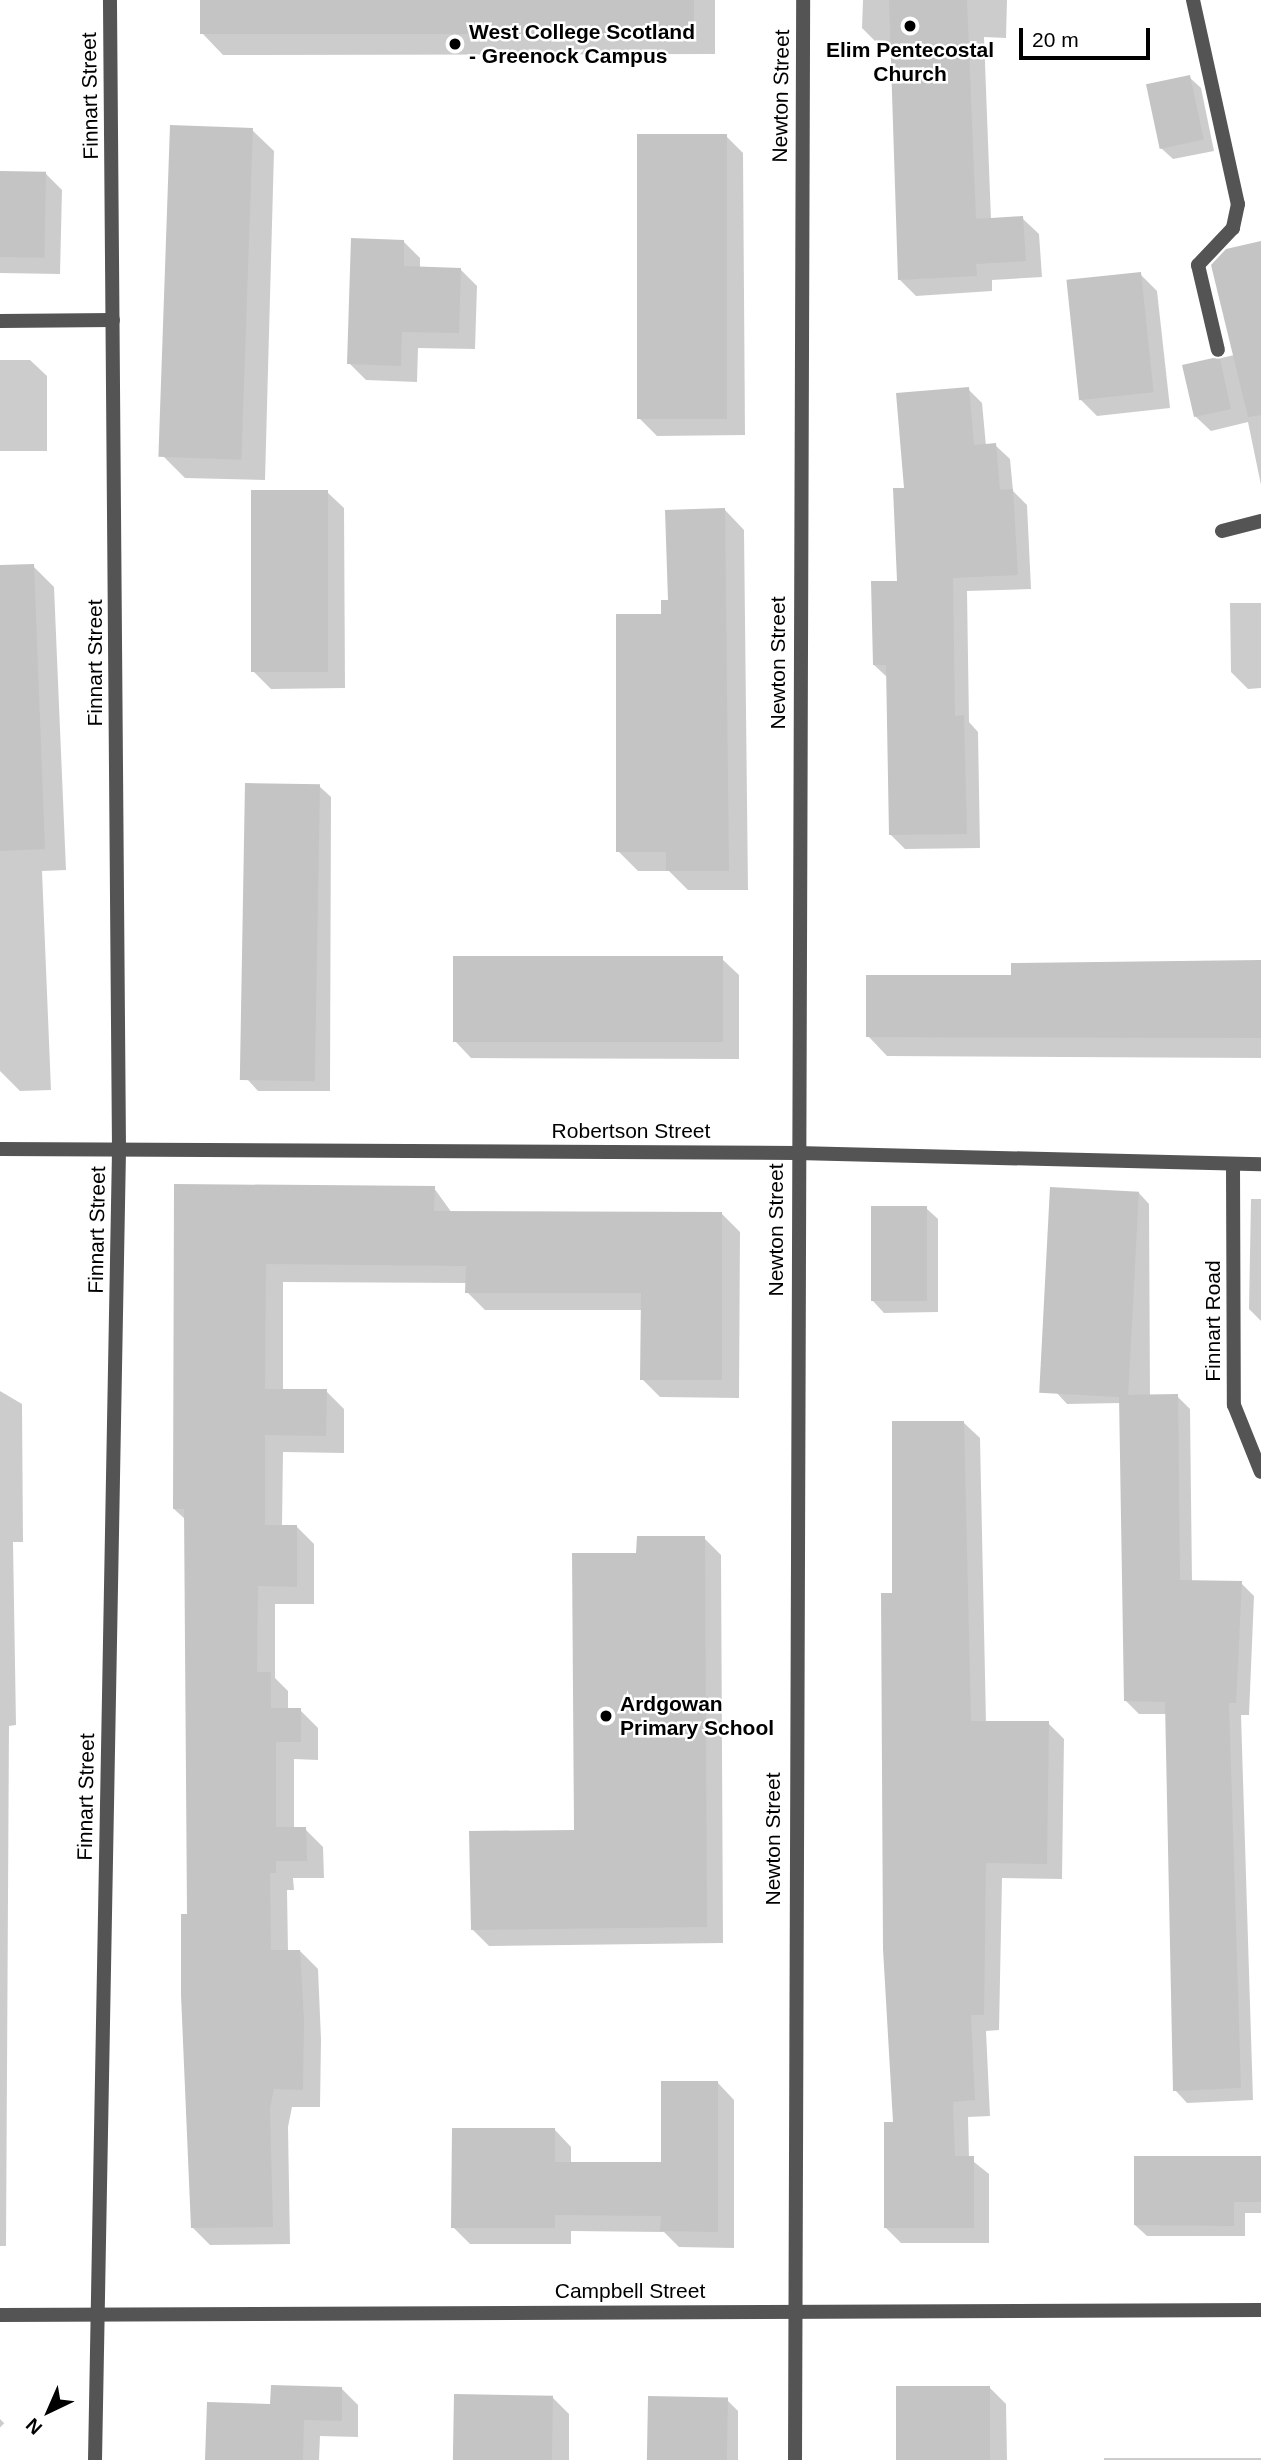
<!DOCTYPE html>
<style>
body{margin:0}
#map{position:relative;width:1261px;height:2460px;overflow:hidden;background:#fff;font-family:Arial,sans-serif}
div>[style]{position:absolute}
.shadow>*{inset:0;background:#0003;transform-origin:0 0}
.building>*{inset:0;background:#c4c4c4;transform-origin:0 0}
.service>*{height:14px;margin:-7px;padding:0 7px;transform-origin:7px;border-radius:7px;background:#545454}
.minor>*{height:14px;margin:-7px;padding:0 7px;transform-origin:7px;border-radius:7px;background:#545454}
.dots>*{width:19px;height:19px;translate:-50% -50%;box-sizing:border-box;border:4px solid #fff;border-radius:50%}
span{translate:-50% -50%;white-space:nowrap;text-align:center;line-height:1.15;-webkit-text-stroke:5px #fff;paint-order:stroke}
.poi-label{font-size:21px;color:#000;font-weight:700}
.left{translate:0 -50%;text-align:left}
.street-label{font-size:21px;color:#000}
.north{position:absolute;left:14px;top:2376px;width:70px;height:70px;-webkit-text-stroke:5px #fff;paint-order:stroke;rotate:224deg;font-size:19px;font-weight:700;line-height:28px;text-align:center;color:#000}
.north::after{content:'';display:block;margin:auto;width:24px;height:32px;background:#000;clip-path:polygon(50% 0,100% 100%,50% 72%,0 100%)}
.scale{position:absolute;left:1019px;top:28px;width:131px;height:32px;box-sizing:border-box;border:4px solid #000;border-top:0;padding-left:9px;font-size:21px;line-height:24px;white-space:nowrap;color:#000;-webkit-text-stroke:5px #fff;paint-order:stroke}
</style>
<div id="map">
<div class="shadow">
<i style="clip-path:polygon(202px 0,715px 0,715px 54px,223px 55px,202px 33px)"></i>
<i style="clip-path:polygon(863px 0,1007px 0,1006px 38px,984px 37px,991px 220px,1022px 218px,1039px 234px,1042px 277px,992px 280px,992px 291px,916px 296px,900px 280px,893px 45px,879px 45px,862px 28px)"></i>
<i style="clip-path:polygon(1189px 77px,1201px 88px,1214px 151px,1173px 159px,1161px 148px)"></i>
<i style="clip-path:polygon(252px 130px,274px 151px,265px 480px,185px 478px,163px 456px)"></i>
<i style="clip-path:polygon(726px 136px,743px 153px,745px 435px,657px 436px,640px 419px)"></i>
<i style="clip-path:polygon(0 173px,45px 173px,62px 190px,60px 274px,0 273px)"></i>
<i style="clip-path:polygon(403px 241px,420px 258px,420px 268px,460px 269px,477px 286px,475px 349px,418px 348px,417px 382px,366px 380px,349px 363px)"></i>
<i style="clip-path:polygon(1261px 242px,1261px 485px,1248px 422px,1211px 431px,1196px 417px,1184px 367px,1234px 355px)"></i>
<i style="clip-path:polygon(1140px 274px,1157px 291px,1170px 408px,1097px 416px,1080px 399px)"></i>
<i style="clip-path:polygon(0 360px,30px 360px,47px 376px,47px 451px,0 451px)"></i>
<i style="clip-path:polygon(968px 389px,982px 403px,986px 446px,995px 445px,1010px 459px,1013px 491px,1027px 505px,1031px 589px,967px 591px,969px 722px,978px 732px,980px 848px,905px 849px,891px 835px,888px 678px,874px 665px,899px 583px,906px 490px)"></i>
<i style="clip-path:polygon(327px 492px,344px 508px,345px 688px,271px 689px,254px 672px)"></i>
<i style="clip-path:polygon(725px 510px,744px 530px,748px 890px,688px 890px,669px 871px,638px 871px,618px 851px,663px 616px)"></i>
<i style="clip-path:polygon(33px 566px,54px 587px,66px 870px,42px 871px,51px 1090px,20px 1091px,0 1071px,0 567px)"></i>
<i style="clip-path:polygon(1230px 603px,1261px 603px,1261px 688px,1248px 689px,1231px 672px)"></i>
<i style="clip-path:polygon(319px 786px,331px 797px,330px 1091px,258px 1091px,247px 1079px)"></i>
<i style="clip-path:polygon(722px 959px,739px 975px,739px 1059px,471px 1058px,455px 1041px)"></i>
<i style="clip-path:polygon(1261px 962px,1261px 1058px,887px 1056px,868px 1036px,1013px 976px)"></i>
<i style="clip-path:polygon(176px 1186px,434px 1188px,452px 1213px,722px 1214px,740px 1232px,739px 1398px,660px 1397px,642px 1379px,642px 1310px,485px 1310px,467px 1292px,467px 1283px,283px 1282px,283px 1391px,326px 1391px,344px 1409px,344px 1453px,283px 1452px,282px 1526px,296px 1526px,314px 1544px,314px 1604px,275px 1604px,275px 1678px,288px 1691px,288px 1710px,300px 1710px,318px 1728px,318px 1760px,294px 1759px,294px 1829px,305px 1829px,323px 1847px,324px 1878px,293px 1878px,294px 1890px,287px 1890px,288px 1951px,300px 1951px,318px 1969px,321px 2039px,320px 2107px,292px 2107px,288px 2127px,290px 2244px,210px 2245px,192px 2227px,186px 1520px,174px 1509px)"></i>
<i style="clip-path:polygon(1138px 1192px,1149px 1204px,1150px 1397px,1177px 1396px,1190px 1409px,1192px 1582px,1241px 1583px,1254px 1596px,1249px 1715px,1241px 1715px,1253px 2100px,1187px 2103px,1175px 2090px,1167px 1714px,1139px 1714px,1126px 1701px,1121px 1403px,1067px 1404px,1056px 1392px)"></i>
<i style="clip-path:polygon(1251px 1199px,1261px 1199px,1261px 1321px,1249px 1309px)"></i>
<i style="clip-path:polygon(926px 1208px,938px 1219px,938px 1312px,884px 1313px,873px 1301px)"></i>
<i style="clip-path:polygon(0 1391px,22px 1404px,23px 1542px,13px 1542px,16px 1725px,9px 1726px,6px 2246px,0 2246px)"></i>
<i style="clip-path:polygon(964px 1423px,980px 1438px,986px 1723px,1048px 1723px,1064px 1739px,1062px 1879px,1002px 1878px,999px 2030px,986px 2031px,990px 2116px,968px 2117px,969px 2158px,989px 2174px,989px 2243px,901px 2243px,885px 2227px,895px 2124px,894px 1595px)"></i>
<i style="clip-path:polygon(704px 1538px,721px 1555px,723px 1943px,489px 1946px,472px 1929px,575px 1832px,638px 1554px)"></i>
<i style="clip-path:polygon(718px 2083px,734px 2100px,734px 2248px,679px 2247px,664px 2232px,571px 2231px,571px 2244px,470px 2244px,453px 2227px,555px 2130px,571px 2147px,571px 2164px,663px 2164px)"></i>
<i style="clip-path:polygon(1261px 2159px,1261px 2213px,1245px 2213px,1245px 2236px,1147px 2236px,1135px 2225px)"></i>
<i style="clip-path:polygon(990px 2388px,1006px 2404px,1007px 2460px,898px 2460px)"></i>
<i style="clip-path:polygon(342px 2389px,358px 2405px,358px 2437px,320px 2436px,319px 2460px,206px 2460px,272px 2406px)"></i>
<i style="clip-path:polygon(552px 2397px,569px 2414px,569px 2460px,455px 2460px)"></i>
<i style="clip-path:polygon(727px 2400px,738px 2411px,738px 2460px,649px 2460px)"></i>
<i style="left:0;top:2419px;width:6px;height:41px;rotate:45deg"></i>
<i style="left:1104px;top:2458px;width:157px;height:2px"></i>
</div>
<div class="building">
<i style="left:200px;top:0;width:494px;height:34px"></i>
<i style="clip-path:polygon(889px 0,967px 0,976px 219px,1023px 216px,1026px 261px,976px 264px,977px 276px,898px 280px)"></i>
<i style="left:1190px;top:75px;width:66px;height:45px;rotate:78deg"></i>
<i style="left:170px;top:125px;width:83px;height:332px;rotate:2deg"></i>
<i style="left:727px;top:134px;width:285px;height:90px;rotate:90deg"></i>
<i style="left:0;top:171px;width:46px;height:86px;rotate:1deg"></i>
<i style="clip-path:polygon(351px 238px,404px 240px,404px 266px,461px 268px,459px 333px,402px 332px,401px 366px,347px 364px)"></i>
<i style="clip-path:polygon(1261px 241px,1261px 415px,1248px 417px,1211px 265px,1226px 249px)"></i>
<i style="left:1141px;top:272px;width:121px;height:75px;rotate:84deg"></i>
<i style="clip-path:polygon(1213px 358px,1220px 359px,1231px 409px,1194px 417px,1182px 365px)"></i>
<i style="clip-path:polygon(969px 387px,974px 445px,996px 443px,1000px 490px,1013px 489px,1018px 575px,953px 578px,955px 716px,964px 715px,967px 834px,889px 835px,886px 665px,873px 665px,871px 581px,897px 581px,893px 488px,904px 488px,896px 393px)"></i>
<i style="left:328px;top:490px;width:182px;height:77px;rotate:90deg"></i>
<i style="clip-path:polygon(725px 508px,729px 871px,666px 871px,666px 852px,616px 852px,616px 614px,661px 614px,661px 600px,668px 600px,665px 510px)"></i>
<i style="clip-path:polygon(34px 564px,45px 849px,0 851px,0 565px)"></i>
<i style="left:245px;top:783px;width:75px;height:297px;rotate:1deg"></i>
<i style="left:453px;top:956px;width:270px;height:86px"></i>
<i style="clip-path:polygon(1261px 960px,1261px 1038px,866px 1037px,866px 975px,1011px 975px,1011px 963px)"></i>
<i style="clip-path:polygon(174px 1184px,435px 1186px,434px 1211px,722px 1212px,722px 1380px,640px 1380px,641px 1293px,465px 1293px,466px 1266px,266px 1264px,265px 1389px,327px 1389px,326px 1436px,265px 1435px,265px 1525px,297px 1525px,297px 1587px,258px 1586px,257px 1672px,271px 1672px,271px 1708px,301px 1708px,301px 1742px,276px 1742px,276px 1827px,306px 1827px,307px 1861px,276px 1861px,276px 1873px,270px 1873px,271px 1950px,300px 1950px,304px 2020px,303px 2090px,274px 2089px,270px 2108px,273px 2227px,191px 2228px,181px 1995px,181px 1914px,187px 1914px,184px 1509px,173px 1509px)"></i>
<i style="left:1050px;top:1187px;width:89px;height:206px;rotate:3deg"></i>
<i style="left:927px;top:1206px;width:95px;height:56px;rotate:90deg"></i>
<i style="clip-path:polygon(1178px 1394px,1180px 1580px,1242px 1581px,1236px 1703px,1229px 1703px,1241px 2088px,1173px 2091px,1165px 1702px,1124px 1701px,1119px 1395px)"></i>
<i style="clip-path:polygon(892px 1421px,964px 1421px,971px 1721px,1049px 1721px,1047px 1864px,986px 1863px,984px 2015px,971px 2015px,975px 2100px,953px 2102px,955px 2156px,974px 2156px,974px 2228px,884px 2228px,884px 2122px,893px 2122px,883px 1949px,881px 1593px,892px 1593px)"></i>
<i style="clip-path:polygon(637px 1536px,705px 1536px,707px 1927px,471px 1930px,469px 1831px,574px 1830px,572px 1553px,636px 1553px)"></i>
<i style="clip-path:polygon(661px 2081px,718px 2081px,718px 2232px,660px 2231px,661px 2216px,555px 2215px,555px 2228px,451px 2228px,452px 2128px,555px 2128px,555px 2162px,661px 2162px)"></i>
<i style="clip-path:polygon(1134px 2156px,1261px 2156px,1261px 2202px,1234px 2202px,1234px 2226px,1134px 2225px)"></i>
<i style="clip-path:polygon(271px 2385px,342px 2387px,342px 2421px,304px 2420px,303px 2460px,205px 2460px,207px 2402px,270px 2404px)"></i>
<i style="left:896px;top:2386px;width:94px;height:74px"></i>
<i style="left:454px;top:2394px;width:99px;height:66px;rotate:1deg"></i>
<i style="left:648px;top:2396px;width:80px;height:64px;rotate:1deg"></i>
</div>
<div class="service">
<i style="left:1193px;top:0;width:209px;rotate:77.6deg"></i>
<i style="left:1238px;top:204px;width:25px;rotate:102deg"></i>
<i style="left:1233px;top:228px;width:51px;rotate:133.4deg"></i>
<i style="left:1198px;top:265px;width:87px;rotate:76.8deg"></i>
</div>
<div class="minor">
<i style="left:0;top:321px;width:113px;rotate:-0.5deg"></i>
<i style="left:1222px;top:531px;width:40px;rotate:-14.4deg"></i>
<i style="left:0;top:1149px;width:797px;rotate:0.29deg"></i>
<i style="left:797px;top:1153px;width:464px;rotate:1.4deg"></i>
<i style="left:1233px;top:1164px;width:241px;rotate:89.8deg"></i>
<i style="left:1234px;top:1405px;width:72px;rotate:68.1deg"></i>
<i style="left:0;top:2315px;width:1261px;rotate:-0.23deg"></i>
<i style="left:95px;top:2460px;width:1310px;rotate:-88.95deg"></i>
<i style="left:119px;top:1150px;width:1150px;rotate:-90.45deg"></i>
<i style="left:795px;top:2460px;width:2460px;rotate:-89.81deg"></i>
</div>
<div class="dots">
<i style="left:910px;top:26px;background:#000"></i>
<i style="left:455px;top:44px;background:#000"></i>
<i style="left:606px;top:1716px;background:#000"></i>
</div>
<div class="poi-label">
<span class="left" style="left:469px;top:44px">West College Scotland<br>- Greenock Campus</span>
<span style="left:910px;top:62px">Elim Pentecostal<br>Church</span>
<span class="left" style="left:620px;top:1716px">Ardgowan<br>Primary School</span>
</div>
<div class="street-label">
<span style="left:90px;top:96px;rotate:-91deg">Finnart Street</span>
<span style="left:781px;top:96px;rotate:-89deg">Newton Street</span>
<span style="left:95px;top:663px;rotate:-90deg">Finnart Street</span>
<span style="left:778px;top:663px;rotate:-90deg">Newton Street</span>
<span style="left:631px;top:1131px">Robertson Street</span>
<span style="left:97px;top:1230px;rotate:-89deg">Finnart Street</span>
<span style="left:776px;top:1230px;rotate:-90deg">Newton Street</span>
<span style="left:1213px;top:1321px;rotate:-90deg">Finnart Road</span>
<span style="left:86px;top:1797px;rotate:-89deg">Finnart Street</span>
<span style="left:773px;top:1839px;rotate:-90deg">Newton Street</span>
<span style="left:630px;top:2291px">Campbell Street</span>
</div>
<div class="north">N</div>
<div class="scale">20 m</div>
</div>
